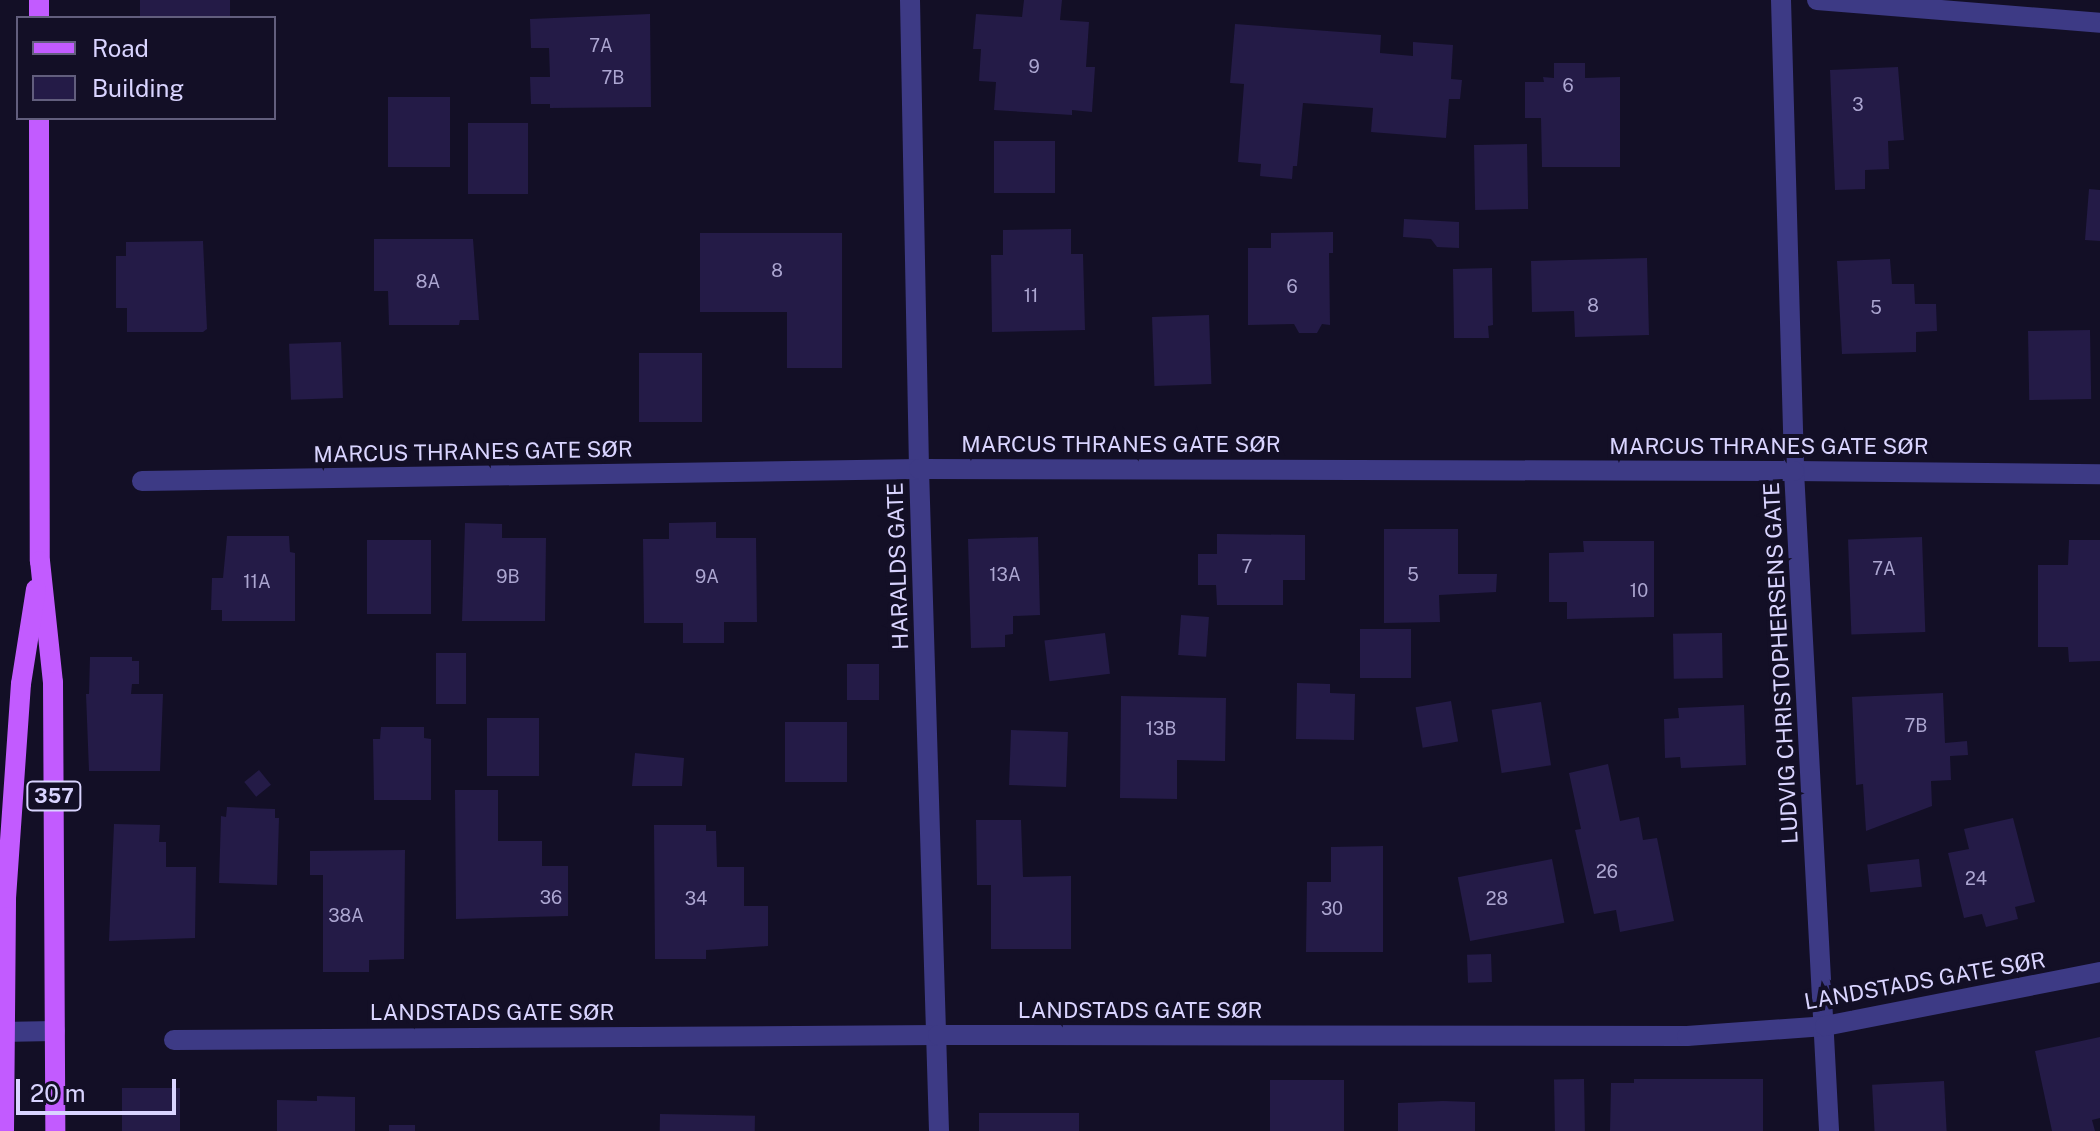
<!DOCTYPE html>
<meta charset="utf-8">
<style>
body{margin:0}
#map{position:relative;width:2100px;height:1131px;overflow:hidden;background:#130f26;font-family:"Public Sans",sans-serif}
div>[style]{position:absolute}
.building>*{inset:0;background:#241b47;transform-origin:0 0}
.service>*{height:20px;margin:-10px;padding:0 10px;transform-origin:10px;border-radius:10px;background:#3d3a85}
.minor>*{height:20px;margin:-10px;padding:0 10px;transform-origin:10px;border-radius:10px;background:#3d3a85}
.tertiary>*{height:20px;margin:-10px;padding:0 10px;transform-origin:10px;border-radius:10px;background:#3d3a85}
.primary>*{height:20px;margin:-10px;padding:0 10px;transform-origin:10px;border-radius:10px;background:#c25bff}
span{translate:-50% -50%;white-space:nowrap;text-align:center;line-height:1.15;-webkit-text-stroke:8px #130f26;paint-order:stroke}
.number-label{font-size:18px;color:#aca6d1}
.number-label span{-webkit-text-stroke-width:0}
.shield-label span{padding:2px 6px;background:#130f26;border:2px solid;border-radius:6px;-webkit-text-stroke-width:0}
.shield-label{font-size:20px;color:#d9d4ff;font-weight:700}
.street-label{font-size:22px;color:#d9d4ff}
.legend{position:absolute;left:16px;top:16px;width:260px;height:104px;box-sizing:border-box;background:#130f26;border:2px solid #625e7d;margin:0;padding:10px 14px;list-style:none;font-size:24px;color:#d9d4ff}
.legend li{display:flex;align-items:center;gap:16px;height:40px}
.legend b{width:40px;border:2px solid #625e7d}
.scale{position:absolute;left:16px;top:1079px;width:160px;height:36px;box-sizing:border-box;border:4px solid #d9d4ff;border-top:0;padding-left:10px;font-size:24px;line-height:28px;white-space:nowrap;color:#d9d4ff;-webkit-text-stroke:6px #130f26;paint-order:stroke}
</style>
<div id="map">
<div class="building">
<i style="left:140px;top:0;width:90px;height:18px"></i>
<i style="clip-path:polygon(1024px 0,1062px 0,1060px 20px,1089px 22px,1086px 67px,1095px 67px,1092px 112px,1072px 110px,1072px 115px,994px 110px,996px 82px,979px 81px,981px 49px,973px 49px,976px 14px,1022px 17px)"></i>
<i style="clip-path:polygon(650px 14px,651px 107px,550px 108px,550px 104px,531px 104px,530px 77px,550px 77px,549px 48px,531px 48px,530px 19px)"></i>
<i style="clip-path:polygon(1235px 24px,1381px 35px,1380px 53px,1413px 56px,1413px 42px,1453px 45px,1451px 79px,1462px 80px,1460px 99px,1449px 99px,1446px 138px,1371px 132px,1373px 108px,1303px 103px,1297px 166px,1293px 166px,1292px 179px,1260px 176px,1261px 164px,1238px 162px,1244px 84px,1230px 83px)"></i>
<i style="clip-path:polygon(1554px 63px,1585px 63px,1585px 78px,1620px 77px,1620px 167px,1542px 167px,1541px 118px,1525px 118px,1525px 82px,1544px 82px,1543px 77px,1554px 78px)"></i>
<i style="clip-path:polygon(1898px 67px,1904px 140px,1888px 141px,1889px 169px,1865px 170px,1865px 189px,1835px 190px,1830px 70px)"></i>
<i style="left:450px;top:97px;width:70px;height:62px;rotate:90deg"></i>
<i style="left:468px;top:123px;width:60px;height:71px"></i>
<i style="left:1055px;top:141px;width:52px;height:61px;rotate:90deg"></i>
<i style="left:1527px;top:144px;width:65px;height:53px;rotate:89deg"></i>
<i style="clip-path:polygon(2089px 189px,2100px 190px,2100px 241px,2085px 240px)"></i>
<i style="clip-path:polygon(1404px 219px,1459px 222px,1459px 248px,1437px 247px,1431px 239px,1403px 237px)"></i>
<i style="clip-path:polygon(1071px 229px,1071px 254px,1083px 254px,1085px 330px,992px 332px,991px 255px,1003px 255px,1003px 230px)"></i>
<i style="clip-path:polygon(1333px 232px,1333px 253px,1329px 253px,1330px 325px,1322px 324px,1317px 333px,1299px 333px,1294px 324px,1248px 325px,1248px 248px,1271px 248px,1271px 233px)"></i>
<i style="clip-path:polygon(700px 233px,842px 233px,842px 368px,787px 368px,787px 312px,700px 312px)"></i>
<i style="clip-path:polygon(374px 239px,473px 239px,479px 320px,460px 320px,459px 325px,389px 325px,388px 291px,374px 291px)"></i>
<i style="clip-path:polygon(203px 241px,207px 329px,203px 332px,127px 332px,127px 308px,116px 308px,116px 256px,126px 256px,126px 242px)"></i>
<i style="clip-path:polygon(1647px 258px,1649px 335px,1575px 337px,1574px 311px,1532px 312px,1531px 261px)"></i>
<i style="clip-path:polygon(1890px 259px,1892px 284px,1914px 284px,1915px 304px,1936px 304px,1937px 331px,1916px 332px,1916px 352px,1842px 354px,1837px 261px)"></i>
<i style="clip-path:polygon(1492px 268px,1493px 325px,1488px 326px,1489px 338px,1454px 338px,1453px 269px)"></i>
<i style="left:1209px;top:315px;width:69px;height:57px;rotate:88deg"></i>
<i style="left:2090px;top:330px;width:69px;height:62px;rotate:89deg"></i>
<i style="left:341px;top:342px;width:56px;height:52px;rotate:88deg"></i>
<i style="left:639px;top:353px;width:63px;height:69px"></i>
<i style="clip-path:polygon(716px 522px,716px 538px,756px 538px,757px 622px,724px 622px,724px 643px,683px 643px,683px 623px,644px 623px,643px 539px,669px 539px,669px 523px)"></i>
<i style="clip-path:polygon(465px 523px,502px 524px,502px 538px,546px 538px,545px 621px,462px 621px)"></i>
<i style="clip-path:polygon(1384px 529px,1458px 529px,1458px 574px,1497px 574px,1496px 592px,1439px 595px,1440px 622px,1384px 623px)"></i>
<i style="clip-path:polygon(1217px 534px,1305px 535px,1305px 580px,1283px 580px,1283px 605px,1217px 605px,1216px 585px,1198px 585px,1198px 554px,1217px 554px)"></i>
<i style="clip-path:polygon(227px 536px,289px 536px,290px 552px,295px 553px,295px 621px,222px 621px,222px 610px,211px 610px,212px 578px,223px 578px)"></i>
<i style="clip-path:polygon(1038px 537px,1040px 615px,1013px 616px,1013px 634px,1005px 635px,1005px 647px,971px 648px,968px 539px)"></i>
<i style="left:1922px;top:537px;width:95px;height:74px;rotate:88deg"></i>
<i style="left:367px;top:540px;width:64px;height:74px"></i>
<i style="clip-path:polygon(2069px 540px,2100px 540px,2100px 661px,2069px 662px,2068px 647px,2038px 647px,2038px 565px,2068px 565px)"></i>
<i style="clip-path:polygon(1583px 541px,1654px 541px,1654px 617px,1567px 619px,1567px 602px,1549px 602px,1549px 553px,1584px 552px)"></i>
<i style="left:1181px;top:615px;width:28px;height:40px;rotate:4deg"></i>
<i style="left:1360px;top:629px;width:51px;height:49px"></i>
<i style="left:1105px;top:633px;width:41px;height:61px;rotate:83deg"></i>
<i style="left:1722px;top:633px;width:45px;height:49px;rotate:89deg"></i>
<i style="left:436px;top:653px;width:30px;height:51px"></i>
<i style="clip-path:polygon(90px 657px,132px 657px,132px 661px,139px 661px,139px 684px,132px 684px,131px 694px,163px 694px,160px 771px,89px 771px,86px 694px,89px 694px)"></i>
<i style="left:847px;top:664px;width:32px;height:36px"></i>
<i style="clip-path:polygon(1297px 683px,1330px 684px,1330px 693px,1355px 694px,1354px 740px,1296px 739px)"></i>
<i style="clip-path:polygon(1943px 693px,1945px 743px,1967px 741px,1968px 755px,1950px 756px,1951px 780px,1931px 781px,1932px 806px,1866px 831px,1863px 784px,1856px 785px,1852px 697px)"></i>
<i style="clip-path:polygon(1121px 696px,1226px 698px,1225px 761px,1177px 760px,1177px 799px,1120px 798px)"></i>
<i style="left:1451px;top:701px;width:41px;height:36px;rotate:80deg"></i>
<i style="left:1541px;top:702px;width:64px;height:50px;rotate:81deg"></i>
<i style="clip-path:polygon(1744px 705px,1746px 765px,1681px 768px,1680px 757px,1665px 758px,1664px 719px,1679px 718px,1678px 708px)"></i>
<i style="left:487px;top:718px;width:52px;height:58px"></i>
<i style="left:785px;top:722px;width:62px;height:60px"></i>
<i style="clip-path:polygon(381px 727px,424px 727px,424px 738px,431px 739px,431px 800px,374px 800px,373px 739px,380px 739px)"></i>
<i style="left:1011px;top:730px;width:57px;height:55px;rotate:2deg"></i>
<i style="clip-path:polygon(635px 753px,684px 758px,682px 786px,632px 786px)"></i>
<i style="clip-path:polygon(1608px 764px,1620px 821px,1639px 817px,1643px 840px,1657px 838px,1674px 921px,1620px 932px,1616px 910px,1594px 914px,1575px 830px,1581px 829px,1569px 773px)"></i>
<i style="left:259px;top:770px;width:19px;height:19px;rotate:51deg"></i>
<i style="clip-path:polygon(455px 790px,498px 790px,498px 841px,542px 841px,542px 866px,568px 866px,568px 916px,456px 919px)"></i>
<i style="clip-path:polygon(227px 807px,275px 809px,275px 818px,279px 818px,277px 885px,219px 883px,221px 816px,226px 817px)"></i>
<i style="clip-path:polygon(2013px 818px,2035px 902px,2015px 907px,2018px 919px,1986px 927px,1982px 914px,1964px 918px,1948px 853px,1969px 849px,1964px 829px)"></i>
<i style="clip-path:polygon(976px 820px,1021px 820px,1023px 877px,1071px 876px,1071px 949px,991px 949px,991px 885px,977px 885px)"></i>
<i style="clip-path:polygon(114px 824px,160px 825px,159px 842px,166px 842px,166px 867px,196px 867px,195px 938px,109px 941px)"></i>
<i style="clip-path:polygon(654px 825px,706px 825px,706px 831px,716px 831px,717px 867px,744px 867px,744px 906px,768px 906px,768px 946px,706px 950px,706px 959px,655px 959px)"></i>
<i style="clip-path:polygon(1383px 846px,1383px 952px,1306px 952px,1307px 882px,1331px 882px,1331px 847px)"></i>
<i style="clip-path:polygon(405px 850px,404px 959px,369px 960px,369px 972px,323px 972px,323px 875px,310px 875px,310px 851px)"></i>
<i style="left:1552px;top:859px;width:65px;height:96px;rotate:79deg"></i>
<i style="left:1919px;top:859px;width:28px;height:52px;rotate:84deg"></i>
<i style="left:1491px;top:954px;width:28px;height:24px;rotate:88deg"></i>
<i style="clip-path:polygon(2100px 1037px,2100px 1118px,2092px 1120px,2095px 1131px,2052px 1131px,2035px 1051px)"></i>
<i style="left:1584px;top:1079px;width:52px;height:30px;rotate:89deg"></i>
<i style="clip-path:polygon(1634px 1079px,1763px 1079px,1763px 1131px,1610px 1131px,1611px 1083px,1634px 1083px)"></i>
<i style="left:1344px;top:1080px;width:51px;height:74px;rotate:90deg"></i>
<i style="left:1944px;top:1081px;width:50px;height:72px;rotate:87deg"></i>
<i style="left:122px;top:1088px;width:58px;height:43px"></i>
<i style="clip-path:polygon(317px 1096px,355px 1097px,355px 1131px,277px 1131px,277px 1100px,317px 1101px)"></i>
<i style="clip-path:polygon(1443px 1101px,1475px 1102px,1475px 1131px,1398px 1131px,1398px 1103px)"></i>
<i style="left:1079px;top:1113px;width:18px;height:100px;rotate:90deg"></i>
<i style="left:660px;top:1114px;width:95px;height:17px;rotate:1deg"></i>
<i style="left:389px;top:1125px;width:26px;height:6px"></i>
</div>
<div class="service">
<i style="left:1794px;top:471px;width:306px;rotate:0.6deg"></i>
</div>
<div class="minor">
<i style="left:910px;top:0;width:469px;rotate:88.9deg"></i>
<i style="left:919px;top:469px;width:662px;rotate:88.27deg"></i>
<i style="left:1781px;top:0;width:471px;rotate:88.4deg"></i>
<i style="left:1794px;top:471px;width:661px;rotate:86.96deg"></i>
<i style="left:1817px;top:0;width:284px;rotate:4.6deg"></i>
<i style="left:142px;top:481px;width:777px;rotate:-0.88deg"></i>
<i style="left:919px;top:469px;width:875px;rotate:0.13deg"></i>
<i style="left:174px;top:1040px;width:764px;rotate:-0.37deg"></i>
<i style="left:938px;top:1035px;width:749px;rotate:0.08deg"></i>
<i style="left:1687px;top:1036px;width:138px;rotate:-4.1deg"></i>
<i style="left:1825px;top:1026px;width:280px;rotate:-11.1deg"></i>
</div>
<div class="tertiary">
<i style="left:0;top:1032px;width:55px;rotate:-1deg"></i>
</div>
<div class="primary">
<i style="left:39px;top:0;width:18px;rotate:90deg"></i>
<i style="left:39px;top:118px;width:443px;rotate:89.9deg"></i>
<i style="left:40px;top:561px;width:122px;rotate:83.9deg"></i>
<i style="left:53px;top:682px;width:449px;rotate:89.7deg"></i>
<i style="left:4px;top:1131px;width:233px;rotate:-89.5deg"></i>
<i style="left:6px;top:898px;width:215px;rotate:-86deg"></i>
<i style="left:21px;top:684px;width:96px;rotate:-81deg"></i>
</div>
<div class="number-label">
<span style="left:601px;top:46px">7A</span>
<span style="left:1034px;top:67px">9</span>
<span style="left:613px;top:78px">7B</span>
<span style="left:1568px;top:86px">6</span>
<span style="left:1858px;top:105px">3</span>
<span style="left:777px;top:271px">8</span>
<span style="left:428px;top:282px">8A</span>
<span style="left:1292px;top:287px">6</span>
<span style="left:1031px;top:296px">11</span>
<span style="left:1593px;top:306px">8</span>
<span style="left:1876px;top:308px">5</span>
<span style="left:1247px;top:567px">7</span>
<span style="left:1884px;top:569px">7A</span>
<span style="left:1005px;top:575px">13A</span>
<span style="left:1413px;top:575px">5</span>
<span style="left:508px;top:577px">9B</span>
<span style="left:707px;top:577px">9A</span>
<span style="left:257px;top:582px">11A</span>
<span style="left:1639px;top:591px">10</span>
<span style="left:1916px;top:726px">7B</span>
<span style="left:1161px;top:729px">13B</span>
<span style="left:1607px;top:872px">26</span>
<span style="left:1976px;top:879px">24</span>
<span style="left:551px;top:898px">36</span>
<span style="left:696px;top:899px">34</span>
<span style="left:1497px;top:899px">28</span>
<span style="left:1332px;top:909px">30</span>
<span style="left:346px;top:916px">38A</span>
</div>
<div class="shield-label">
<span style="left:54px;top:796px">357</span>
</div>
<div class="street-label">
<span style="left:1121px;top:445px">MARCUS THRANES GATE SØR</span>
<span style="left:1769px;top:447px">MARCUS THRANES GATE SØR</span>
<span style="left:473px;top:452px;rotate:-1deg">MARCUS THRANES GATE SØR</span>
<span style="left:898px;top:566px;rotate:-92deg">HARALDS GATE</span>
<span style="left:1781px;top:663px;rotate:-93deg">LUDVIG CHRISTOPHERSENS GATE</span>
<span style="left:1925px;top:981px;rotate:-10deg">LANDSTADS GATE SØR</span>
<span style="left:1140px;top:1011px">LANDSTADS GATE SØR</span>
<span style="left:492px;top:1013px">LANDSTADS GATE SØR</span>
</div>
<ul class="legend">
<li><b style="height:10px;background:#c25bff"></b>Road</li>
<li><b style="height:22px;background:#241b47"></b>Building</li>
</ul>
<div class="scale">20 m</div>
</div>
